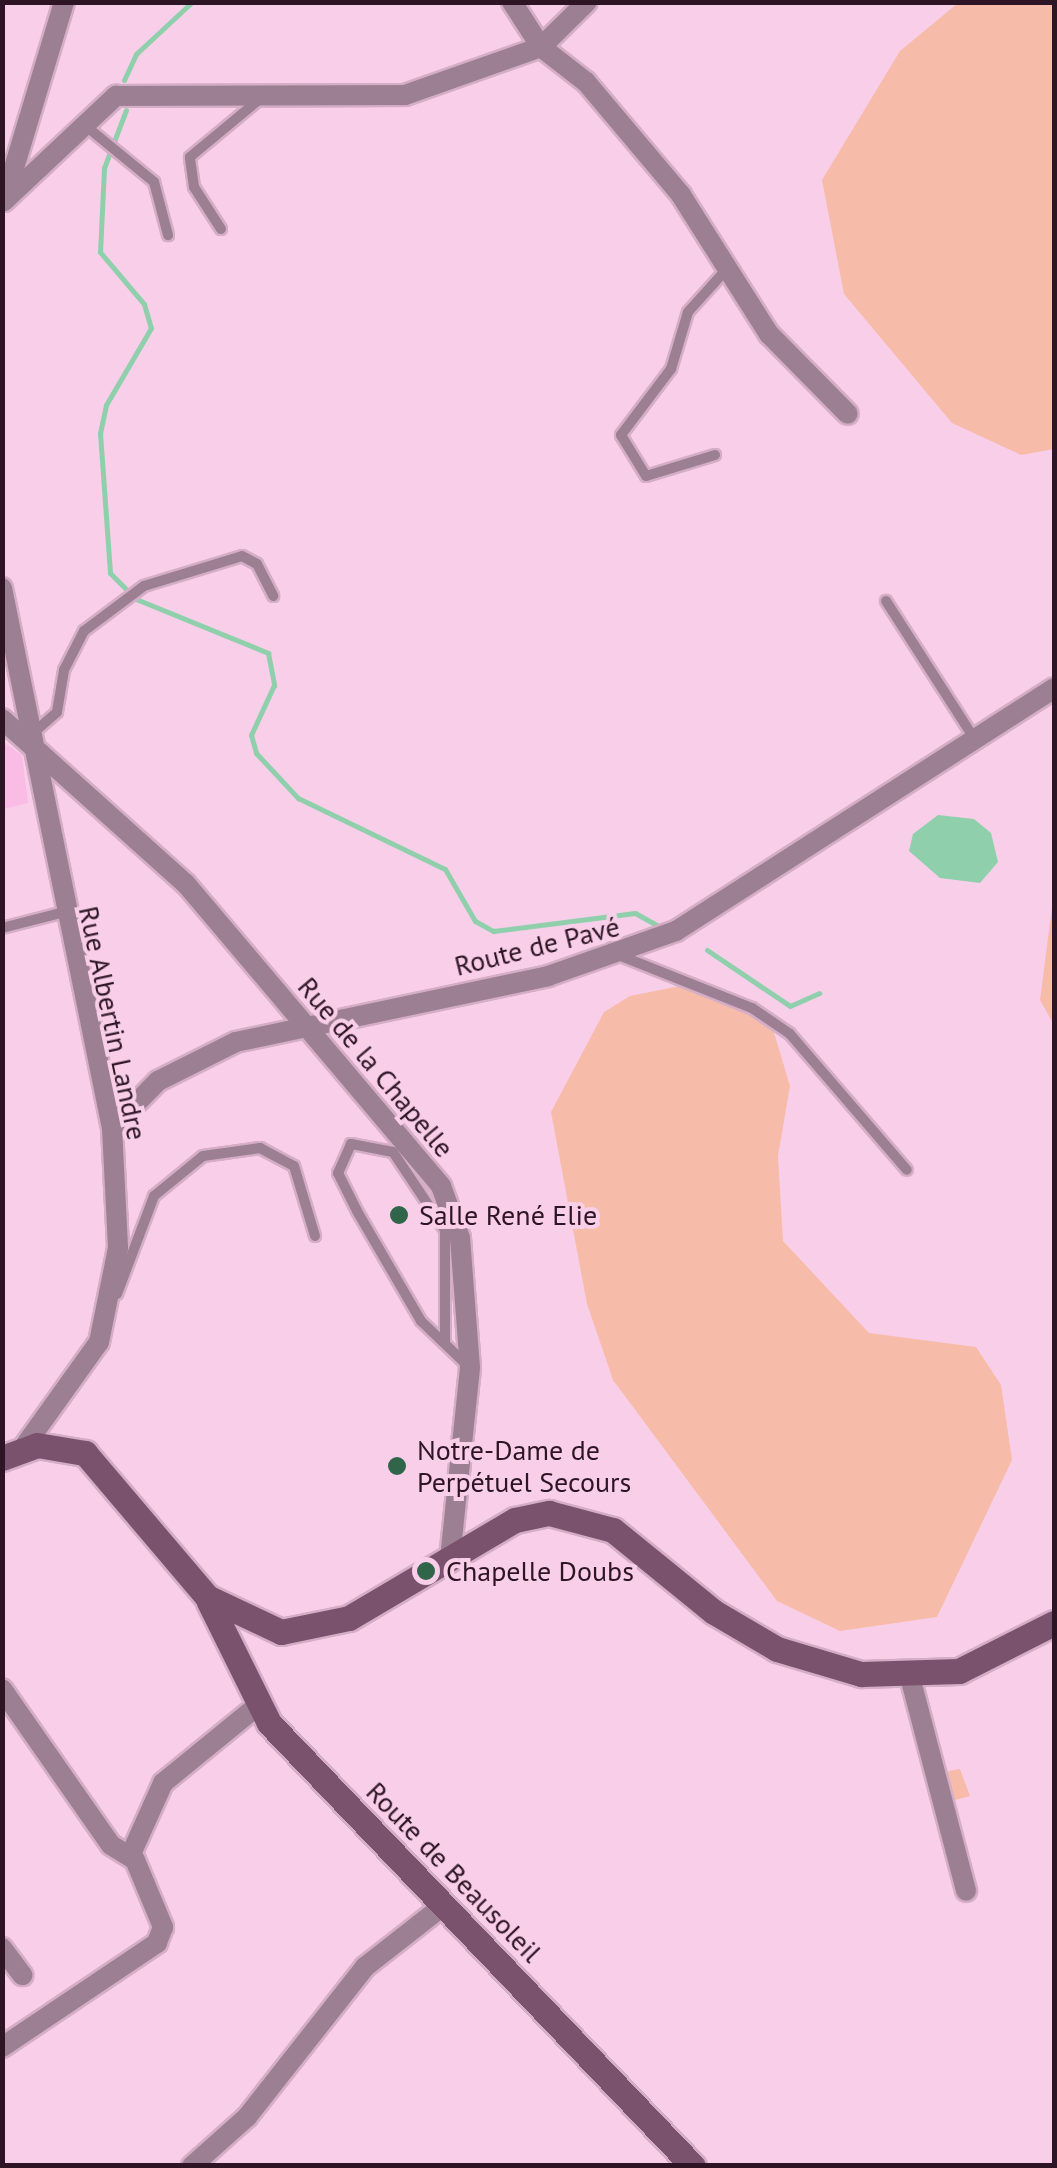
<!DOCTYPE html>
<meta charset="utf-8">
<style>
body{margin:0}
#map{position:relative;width:1057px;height:2168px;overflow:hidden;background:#f9cee9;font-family:"PT Sans",sans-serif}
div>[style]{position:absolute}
.built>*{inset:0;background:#fabce5}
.green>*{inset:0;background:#f6bca9}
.water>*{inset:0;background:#90cfac}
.stream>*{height:5px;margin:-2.5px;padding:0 2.5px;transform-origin:2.5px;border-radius:2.5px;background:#90cfac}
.roads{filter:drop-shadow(2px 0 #d4adc6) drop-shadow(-2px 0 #d4adc6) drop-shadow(0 2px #d4adc6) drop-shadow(0 -2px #d4adc6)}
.lane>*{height:10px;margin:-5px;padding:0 5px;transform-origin:5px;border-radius:5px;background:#9c7f92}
.street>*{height:20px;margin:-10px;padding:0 10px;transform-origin:10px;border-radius:10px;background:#9c7f92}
.secondary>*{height:25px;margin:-12.5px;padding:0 12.5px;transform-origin:12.5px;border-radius:12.5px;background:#7b526e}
.dots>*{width:28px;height:28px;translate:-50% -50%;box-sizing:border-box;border:5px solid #f9cee9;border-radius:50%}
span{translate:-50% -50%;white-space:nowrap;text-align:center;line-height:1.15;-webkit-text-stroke:8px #f9cee9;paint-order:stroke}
.street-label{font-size:28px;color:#2e1526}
.poi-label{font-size:28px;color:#2e1526}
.left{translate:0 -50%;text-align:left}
.frame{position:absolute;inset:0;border:5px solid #2e1526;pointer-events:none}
</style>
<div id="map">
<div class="built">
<i style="clip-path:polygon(3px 742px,22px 755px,28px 803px,3px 809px)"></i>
</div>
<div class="green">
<i style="clip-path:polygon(958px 3px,1054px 3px,1054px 449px,1021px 455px,952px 423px,844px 294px,822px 180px,900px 51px)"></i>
<i style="clip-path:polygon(1054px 892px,1054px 1025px,1040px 1000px)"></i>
<i style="clip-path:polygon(695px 983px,772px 1026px,790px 1086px,778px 1156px,783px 1241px,869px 1333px,976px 1347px,1001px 1385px,1012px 1460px,937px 1617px,840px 1631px,777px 1601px,613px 1380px,587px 1304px,551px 1112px,604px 1012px,630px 996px)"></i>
<i style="clip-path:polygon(960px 1769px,970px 1796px,940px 1804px,932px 1774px)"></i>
</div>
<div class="water">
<i style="clip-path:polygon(938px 815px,974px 819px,991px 833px,998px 862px,980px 883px,940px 878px,909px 851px,913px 834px)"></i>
</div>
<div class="stream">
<i style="left:124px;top:80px;width:29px;rotate:-65deg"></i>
<i style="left:136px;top:54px;width:76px;rotate:-42.9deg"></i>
<i style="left:126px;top:110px;width:62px;rotate:110.8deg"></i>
<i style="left:104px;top:168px;width:84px;rotate:92.7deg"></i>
<i style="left:100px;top:252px;width:68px;rotate:49.8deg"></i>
<i style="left:144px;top:304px;width:25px;rotate:74deg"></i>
<i style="left:151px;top:328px;width:89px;rotate:120.3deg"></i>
<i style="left:106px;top:405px;width:29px;rotate:102deg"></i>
<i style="left:100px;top:433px;width:140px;rotate:85.9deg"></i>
<i style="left:110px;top:573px;width:37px;rotate:45deg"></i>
<i style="left:136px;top:599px;width:143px;rotate:22.2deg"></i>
<i style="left:268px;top:653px;width:33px;rotate:79deg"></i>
<i style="left:274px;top:685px;width:55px;rotate:114.7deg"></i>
<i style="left:251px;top:735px;width:19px;rotate:74deg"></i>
<i style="left:256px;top:753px;width:62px;rotate:47deg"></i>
<i style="left:298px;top:798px;width:163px;rotate:25.8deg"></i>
<i style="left:445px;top:869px;width:60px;rotate:60deg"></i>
<i style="left:475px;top:921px;width:21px;rotate:29deg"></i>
<i style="left:493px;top:931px;width:143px;rotate:-7.2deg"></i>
<i style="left:635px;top:913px;width:31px;rotate:29deg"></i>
<i style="left:707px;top:950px;width:100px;rotate:34deg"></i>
<i style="left:790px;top:1006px;width:32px;rotate:-24deg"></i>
</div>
<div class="roads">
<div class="lane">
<i style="left:87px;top:127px;width:87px;rotate:39.4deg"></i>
<i style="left:154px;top:182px;width:55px;rotate:75.2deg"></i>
<i style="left:221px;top:229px;width:50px;rotate:-122.7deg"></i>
<i style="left:194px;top:187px;width:30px;rotate:-98deg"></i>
<i style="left:190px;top:157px;width:92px;rotate:-39.7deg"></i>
<i style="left:715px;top:455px;width:72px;rotate:163.1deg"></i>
<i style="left:646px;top:476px;width:48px;rotate:-121.4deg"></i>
<i style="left:621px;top:435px;width:83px;rotate:-52.9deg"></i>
<i style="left:671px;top:369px;width:59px;rotate:-73.4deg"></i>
<i style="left:688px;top:312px;width:57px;rotate:-47.9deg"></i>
<i style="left:886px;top:601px;width:163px;rotate:57.3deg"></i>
<i style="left:32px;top:734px;width:33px;rotate:-41deg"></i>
<i style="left:57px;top:712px;width:43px;rotate:-80.5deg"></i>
<i style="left:64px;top:670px;width:44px;rotate:-62.9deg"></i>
<i style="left:84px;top:631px;width:75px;rotate:-36.9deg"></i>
<i style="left:144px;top:586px;width:102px;rotate:-17deg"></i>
<i style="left:242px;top:556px;width:17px;rotate:28deg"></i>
<i style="left:257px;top:564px;width:36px;rotate:63deg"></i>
<i style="left:2px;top:928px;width:61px;rotate:-14.3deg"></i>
<i style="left:621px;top:956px;width:141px;rotate:21.7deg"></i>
<i style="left:752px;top:1008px;width:46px;rotate:34.4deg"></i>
<i style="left:790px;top:1034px;width:179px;rotate:49.3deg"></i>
<i style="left:117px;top:1294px;width:105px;rotate:-69.3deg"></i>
<i style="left:154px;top:1196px;width:63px;rotate:-39.2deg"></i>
<i style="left:203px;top:1156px;width:58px;rotate:-8deg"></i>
<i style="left:260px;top:1148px;width:38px;rotate:28deg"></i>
<i style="left:294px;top:1166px;width:73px;rotate:73.3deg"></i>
<i style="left:445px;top:1343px;width:113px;rotate:-90deg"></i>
<i style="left:445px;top:1230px;width:94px;rotate:-123.7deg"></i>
<i style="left:393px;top:1152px;width:43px;rotate:-169.2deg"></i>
<i style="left:351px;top:1144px;width:32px;rotate:114deg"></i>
<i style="left:338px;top:1173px;width:42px;rotate:63.4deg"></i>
<i style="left:357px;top:1211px;width:127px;rotate:59.8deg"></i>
<i style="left:421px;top:1321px;width:62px;rotate:43.7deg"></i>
</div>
<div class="street">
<i style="left:512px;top:2px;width:54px;rotate:57.2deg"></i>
<i style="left:541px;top:47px;width:57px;rotate:37.9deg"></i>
<i style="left:586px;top:82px;width:148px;rotate:49.9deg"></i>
<i style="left:681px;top:195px;width:165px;rotate:57.7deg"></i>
<i style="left:769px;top:334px;width:112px;rotate:45.4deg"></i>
<i style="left:4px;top:201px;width:154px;rotate:-43.2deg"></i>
<i style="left:116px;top:96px;width:289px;rotate:-0.2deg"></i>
<i style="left:405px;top:95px;width:144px;rotate:-19.4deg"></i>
<i style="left:541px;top:47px;width:64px;rotate:-44.4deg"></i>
<i style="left:4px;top:201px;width:208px;rotate:-73.2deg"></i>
<i style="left:2px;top:588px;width:551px;rotate:78.49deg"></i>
<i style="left:112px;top:1128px;width:120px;rotate:87.1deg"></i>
<i style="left:118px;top:1248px;width:96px;rotate:101.4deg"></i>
<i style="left:99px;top:1342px;width:130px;rotate:125.6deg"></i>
<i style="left:2px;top:719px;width:247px;rotate:41.9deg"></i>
<i style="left:186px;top:884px;width:395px;rotate:49.8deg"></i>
<i style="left:441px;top:1186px;width:55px;rotate:69.9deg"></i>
<i style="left:460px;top:1238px;width:130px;rotate:85.6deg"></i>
<i style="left:470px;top:1368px;width:191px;rotate:96deg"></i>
<i style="left:112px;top:1128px;width:66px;rotate:-45.6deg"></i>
<i style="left:158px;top:1081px;width:87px;rotate:-26.6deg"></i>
<i style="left:236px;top:1042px;width:319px;rotate:-11.9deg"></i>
<i style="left:548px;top:976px;width:136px;rotate:-19.4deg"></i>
<i style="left:676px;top:931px;width:449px;rotate:-32.7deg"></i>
<i style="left:910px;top:1677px;width:221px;rotate:75.3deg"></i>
<i style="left:2px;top:1689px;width:190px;rotate:55.1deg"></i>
<i style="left:111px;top:1845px;width:28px;rotate:32deg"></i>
<i style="left:135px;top:1860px;width:73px;rotate:67.3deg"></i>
<i style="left:163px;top:1927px;width:17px;rotate:111deg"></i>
<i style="left:157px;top:1943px;width:187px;rotate:146.1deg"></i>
<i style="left:131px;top:1854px;width:78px;rotate:-65.7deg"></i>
<i style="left:163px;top:1783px;width:122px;rotate:-39.3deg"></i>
<i style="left:2px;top:1948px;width:34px;rotate:53deg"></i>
<i style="left:192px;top:2166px;width:74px;rotate:-41.7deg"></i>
<i style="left:247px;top:2117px;width:191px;rotate:-51.8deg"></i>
<i style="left:365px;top:1967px;width:100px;rotate:-38.1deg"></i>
</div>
<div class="secondary">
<i style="left:2px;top:1458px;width:37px;rotate:-20deg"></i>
<i style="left:37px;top:1445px;width:49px;rotate:9.5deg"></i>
<i style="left:85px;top:1453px;width:189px;rotate:49.7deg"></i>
<i style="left:207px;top:1597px;width:82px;rotate:25.3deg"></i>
<i style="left:281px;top:1632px;width:69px;rotate:-11.6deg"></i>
<i style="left:349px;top:1618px;width:193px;rotate:-30.6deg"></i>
<i style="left:515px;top:1520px;width:35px;rotate:-12deg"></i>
<i style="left:549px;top:1513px;width:66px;rotate:14.9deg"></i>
<i style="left:613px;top:1530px;width:130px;rotate:39.1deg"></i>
<i style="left:714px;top:1612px;width:73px;rotate:30.4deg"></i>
<i style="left:777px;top:1649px;width:88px;rotate:16.6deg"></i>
<i style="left:861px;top:1674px;width:98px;rotate:-1.8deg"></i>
<i style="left:959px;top:1671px;width:106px;rotate:-26.8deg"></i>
<i style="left:209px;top:1602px;width:135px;rotate:63.6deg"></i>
<i style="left:269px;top:1723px;width:613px;rotate:46.26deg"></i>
</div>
</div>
<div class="dots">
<i style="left:399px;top:1215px;background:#30654a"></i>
<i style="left:397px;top:1466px;background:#30654a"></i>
<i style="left:426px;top:1571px;background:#30654a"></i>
</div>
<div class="street-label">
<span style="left:537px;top:946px;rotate:-14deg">Route de Pavé</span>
<span style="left:113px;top:1023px;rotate:78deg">Rue Albertin Landre</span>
<span style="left:376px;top:1067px;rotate:50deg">Rue de la Chapelle</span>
<span style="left:454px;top:1872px;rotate:46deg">Route de Beausoleil</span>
</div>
<div class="poi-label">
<span class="left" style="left:419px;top:1215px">Salle René Elie</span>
<span class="left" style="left:417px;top:1466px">Notre-Dame de<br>Perpétuel Secours</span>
<span class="left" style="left:446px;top:1571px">Chapelle Doubs</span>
</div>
<div class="frame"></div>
</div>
